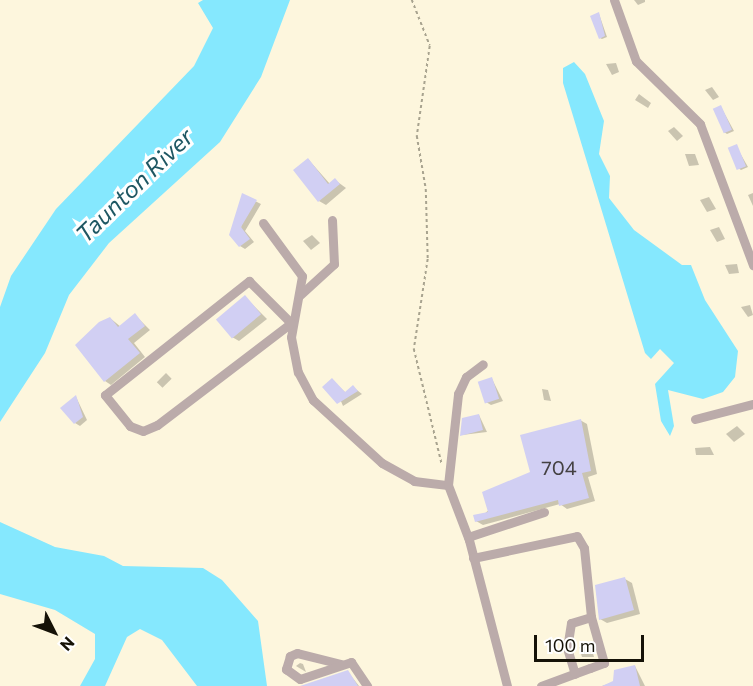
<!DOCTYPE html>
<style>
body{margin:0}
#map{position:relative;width:753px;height:686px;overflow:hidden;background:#fdf6dd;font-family:Commissioner,sans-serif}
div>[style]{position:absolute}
.water>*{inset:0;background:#85e8fe}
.shadow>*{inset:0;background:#0003;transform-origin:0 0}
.building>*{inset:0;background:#d1cff3;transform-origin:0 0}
.path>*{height:1.5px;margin-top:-0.75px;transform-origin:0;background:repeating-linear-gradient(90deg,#a8a38f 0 3px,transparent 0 6px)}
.minor>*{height:9px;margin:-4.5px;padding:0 4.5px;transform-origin:4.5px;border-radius:4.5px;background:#bbabaa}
span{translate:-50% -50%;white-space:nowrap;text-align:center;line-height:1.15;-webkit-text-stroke:6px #fff;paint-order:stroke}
.number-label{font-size:20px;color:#444142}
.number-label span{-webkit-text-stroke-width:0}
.water-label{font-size:24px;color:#1e5763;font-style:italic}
.north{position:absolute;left:24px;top:602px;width:60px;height:60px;-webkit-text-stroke:4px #fff;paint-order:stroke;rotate:132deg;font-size:16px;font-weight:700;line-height:24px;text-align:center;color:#151207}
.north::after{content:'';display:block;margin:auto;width:21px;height:27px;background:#151207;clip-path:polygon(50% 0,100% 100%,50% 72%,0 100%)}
.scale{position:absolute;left:534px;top:635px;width:110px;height:27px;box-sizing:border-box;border:3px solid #151207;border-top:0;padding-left:8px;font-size:18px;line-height:21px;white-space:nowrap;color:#151207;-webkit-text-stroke:4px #fff;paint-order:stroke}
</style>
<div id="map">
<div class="water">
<i style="clip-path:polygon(203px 0,290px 0,261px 77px,220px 142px,109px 243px,69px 295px,45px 353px,0 422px,0 307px,11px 276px,56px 209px,194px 66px,213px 28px,198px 3px)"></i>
<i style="clip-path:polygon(574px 62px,585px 74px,604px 121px,599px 154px,610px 176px,609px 198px,634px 230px,682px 265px,691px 265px,705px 300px,738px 351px,735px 377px,723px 392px,703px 399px,668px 390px,674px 426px,670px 436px,661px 421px,655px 384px,674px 363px,660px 349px,651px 359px,645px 353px,563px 83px,563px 68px)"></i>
<i style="clip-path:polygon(0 522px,55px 547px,104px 556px,123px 566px,203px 568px,222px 580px,258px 621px,267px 686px,197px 686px,162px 640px,140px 629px,127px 637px,105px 686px,80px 686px,95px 659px,95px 634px,55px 610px,0 594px)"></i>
</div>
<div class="shadow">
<i style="clip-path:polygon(634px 0,645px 0,645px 2px,638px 5px)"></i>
<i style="clip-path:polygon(599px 14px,607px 37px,602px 39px,600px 38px)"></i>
<i style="clip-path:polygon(616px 63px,619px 72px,612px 75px,606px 64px)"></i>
<i style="clip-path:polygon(712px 87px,719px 97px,713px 100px,705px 90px)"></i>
<i style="clip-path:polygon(639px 94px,651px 103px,648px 108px,635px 100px)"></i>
<i style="clip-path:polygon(721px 107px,734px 131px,727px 134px,724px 132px)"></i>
<i style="clip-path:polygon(674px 127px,683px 136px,677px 141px,668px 131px)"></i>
<i style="clip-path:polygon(736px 146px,748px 167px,741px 170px,738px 168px)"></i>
<i style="clip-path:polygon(685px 154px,695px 154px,699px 165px,689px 166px)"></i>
<i style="clip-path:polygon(308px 159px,330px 184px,335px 180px,346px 188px,326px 205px,319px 201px)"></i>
<i style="clip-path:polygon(753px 193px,753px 206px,748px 195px)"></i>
<i style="clip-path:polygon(243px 195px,261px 204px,245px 231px,254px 242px,245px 249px,240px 246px)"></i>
<i style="clip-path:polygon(709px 197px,716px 209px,707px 212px,700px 200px)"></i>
<i style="clip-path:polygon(719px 227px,725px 239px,717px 242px,710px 230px)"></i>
<i style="clip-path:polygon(312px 235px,320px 243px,311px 250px,303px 241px)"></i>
<i style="clip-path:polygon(737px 264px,739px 273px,729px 274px,725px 265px)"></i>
<i style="clip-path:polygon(245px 297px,267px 319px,239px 341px,232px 337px)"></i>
<i style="clip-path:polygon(750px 305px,753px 315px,748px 317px,741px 307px)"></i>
<i style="clip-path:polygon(135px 315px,150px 330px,134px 343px,145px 357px,111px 385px,105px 381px,110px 318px,121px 327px)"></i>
<i style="left:166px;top:373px;width:8px;height:13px;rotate:45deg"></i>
<i style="clip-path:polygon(492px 379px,503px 401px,491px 405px,486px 402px)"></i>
<i style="clip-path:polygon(332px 380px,346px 393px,353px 387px,362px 394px,343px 406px)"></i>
<i style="clip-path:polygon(542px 389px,548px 390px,551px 401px,544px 400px)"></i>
<i style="clip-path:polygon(76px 397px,87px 420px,80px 426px,75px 423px)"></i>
<i style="clip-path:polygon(479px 415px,487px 432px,462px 435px)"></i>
<i style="clip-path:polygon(580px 420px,587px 424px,597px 474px,588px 477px,595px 501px,567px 509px,560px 504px,483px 525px,476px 521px,532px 473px,522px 436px)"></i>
<i style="clip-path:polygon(737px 426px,745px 434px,734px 442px,726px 434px)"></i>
<i style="clip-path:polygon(710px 447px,714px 455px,696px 455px,695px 448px)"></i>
<i style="clip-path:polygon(625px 579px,632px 583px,640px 614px,607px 623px,600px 619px)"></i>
<i style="clip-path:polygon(591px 646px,594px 657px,582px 657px,579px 647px)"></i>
<i style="clip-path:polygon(300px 663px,303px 664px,306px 672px,296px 666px)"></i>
<i style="clip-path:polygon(635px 666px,645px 686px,602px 686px,614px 682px)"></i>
<i style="clip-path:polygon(348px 672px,359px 686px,305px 686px)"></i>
</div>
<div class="building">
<i style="clip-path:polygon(599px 12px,605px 36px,599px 39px,590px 16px)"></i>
<i style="left:721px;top:105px;width:27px;height:9px;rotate:66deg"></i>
<i style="left:737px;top:144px;width:24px;height:10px;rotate:68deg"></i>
<i style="clip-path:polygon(308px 158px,328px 184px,335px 178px,340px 184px,318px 202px,293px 170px)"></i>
<i style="clip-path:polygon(242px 193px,257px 200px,241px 227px,250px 239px,239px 247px,229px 235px)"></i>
<i style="left:245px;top:295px;width:25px;height:38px;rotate:50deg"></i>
<i style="clip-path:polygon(135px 313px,145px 326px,128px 339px,140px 353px,104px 382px,75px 345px,99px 322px,110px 317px,118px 327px)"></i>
<i style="left:492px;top:377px;width:23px;height:15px;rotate:72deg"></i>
<i style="clip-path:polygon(332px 378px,345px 392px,353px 385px,358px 391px,337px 404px,322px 387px)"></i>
<i style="clip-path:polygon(76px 395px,83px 417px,74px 424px,60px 408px)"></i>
<i style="clip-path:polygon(479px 414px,483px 430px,460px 436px,462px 418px)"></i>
<i style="clip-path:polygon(581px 419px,591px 471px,582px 473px,589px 498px,559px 506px,558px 500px,475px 522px,473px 515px,488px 512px,482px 492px,530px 472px,520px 435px)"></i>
<i style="clip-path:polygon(625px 577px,634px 610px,599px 620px,595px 585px)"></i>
<i style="clip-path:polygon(635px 665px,640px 686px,602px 686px,613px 681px,614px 670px)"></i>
<i style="clip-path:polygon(348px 670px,358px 686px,300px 686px)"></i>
</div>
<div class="path">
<i style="left:412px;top:0;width:49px;rotate:68.6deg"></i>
<i style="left:430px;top:46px;width:91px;rotate:98.2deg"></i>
<i style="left:417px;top:136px;width:54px;rotate:80.4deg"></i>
<i style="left:426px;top:189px;width:70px;rotate:88.4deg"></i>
<i style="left:428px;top:259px;width:91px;rotate:98.8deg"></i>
<i style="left:414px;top:349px;width:119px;rotate:76.4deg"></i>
</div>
<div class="minor">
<i style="left:614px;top:0;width:65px;rotate:70.2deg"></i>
<i style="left:636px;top:61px;width:90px;rotate:44.5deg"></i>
<i style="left:700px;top:124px;width:151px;rotate:69.4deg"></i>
<i style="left:263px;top:223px;width:66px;rotate:53.7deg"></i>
<i style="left:302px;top:276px;width:62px;rotate:100.2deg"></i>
<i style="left:291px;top:337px;width:36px;rotate:79deg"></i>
<i style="left:298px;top:372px;width:32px;rotate:62deg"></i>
<i style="left:313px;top:400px;width:93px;rotate:42.4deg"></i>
<i style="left:382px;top:463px;width:37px;rotate:29deg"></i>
<i style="left:414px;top:481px;width:34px;rotate:7deg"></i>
<i style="left:448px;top:485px;width:59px;rotate:69.1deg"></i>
<i style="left:469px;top:540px;width:151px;rotate:75.4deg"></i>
<i style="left:249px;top:281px;width:59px;rotate:45deg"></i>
<i style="left:291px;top:323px;width:168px;rotate:142.7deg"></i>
<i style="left:157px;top:425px;width:15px;rotate:157deg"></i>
<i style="left:143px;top:431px;width:14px;rotate:-159deg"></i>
<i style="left:130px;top:426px;width:40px;rotate:-129deg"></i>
<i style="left:105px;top:395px;width:184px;rotate:-38.4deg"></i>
<i style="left:300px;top:295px;width:46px;rotate:-42.4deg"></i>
<i style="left:334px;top:264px;width:44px;rotate:-92.6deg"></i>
<i style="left:695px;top:419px;width:60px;rotate:-14.5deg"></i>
<i style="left:448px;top:485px;width:92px;rotate:-83.7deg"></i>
<i style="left:458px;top:394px;width:19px;rotate:-65deg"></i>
<i style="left:466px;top:377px;width:21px;rotate:-37deg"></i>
<i style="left:468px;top:537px;width:80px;rotate:-18.2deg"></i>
<i style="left:473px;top:558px;width:106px;rotate:-11.9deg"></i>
<i style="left:577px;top:536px;width:14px;rotate:60deg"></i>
<i style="left:584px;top:548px;width:69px;rotate:84.2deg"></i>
<i style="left:341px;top:664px;width:45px;rotate:-166deg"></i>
<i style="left:297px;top:653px;width:8px;rotate:157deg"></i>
<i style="left:290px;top:656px;width:14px;rotate:107deg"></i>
<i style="left:286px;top:669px;width:17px;rotate:36deg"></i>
<i style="left:300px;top:679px;width:54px;rotate:-18.4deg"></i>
<i style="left:351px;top:662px;width:29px;rotate:56deg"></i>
<i style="left:541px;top:686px;width:52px;rotate:-20.2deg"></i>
<i style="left:590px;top:668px;width:15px;rotate:-20deg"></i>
<i style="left:604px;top:663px;width:48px;rotate:-105.8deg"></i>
<i style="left:591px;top:617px;width:21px;rotate:163deg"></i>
<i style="left:571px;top:623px;width:25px;rotate:99deg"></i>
<i style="left:567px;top:648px;width:27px;rotate:73deg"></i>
</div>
<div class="number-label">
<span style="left:559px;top:467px">704</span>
</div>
<div class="water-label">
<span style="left:134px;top:185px;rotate:-44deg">Taunton River</span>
</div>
<div class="north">N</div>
<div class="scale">100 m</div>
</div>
